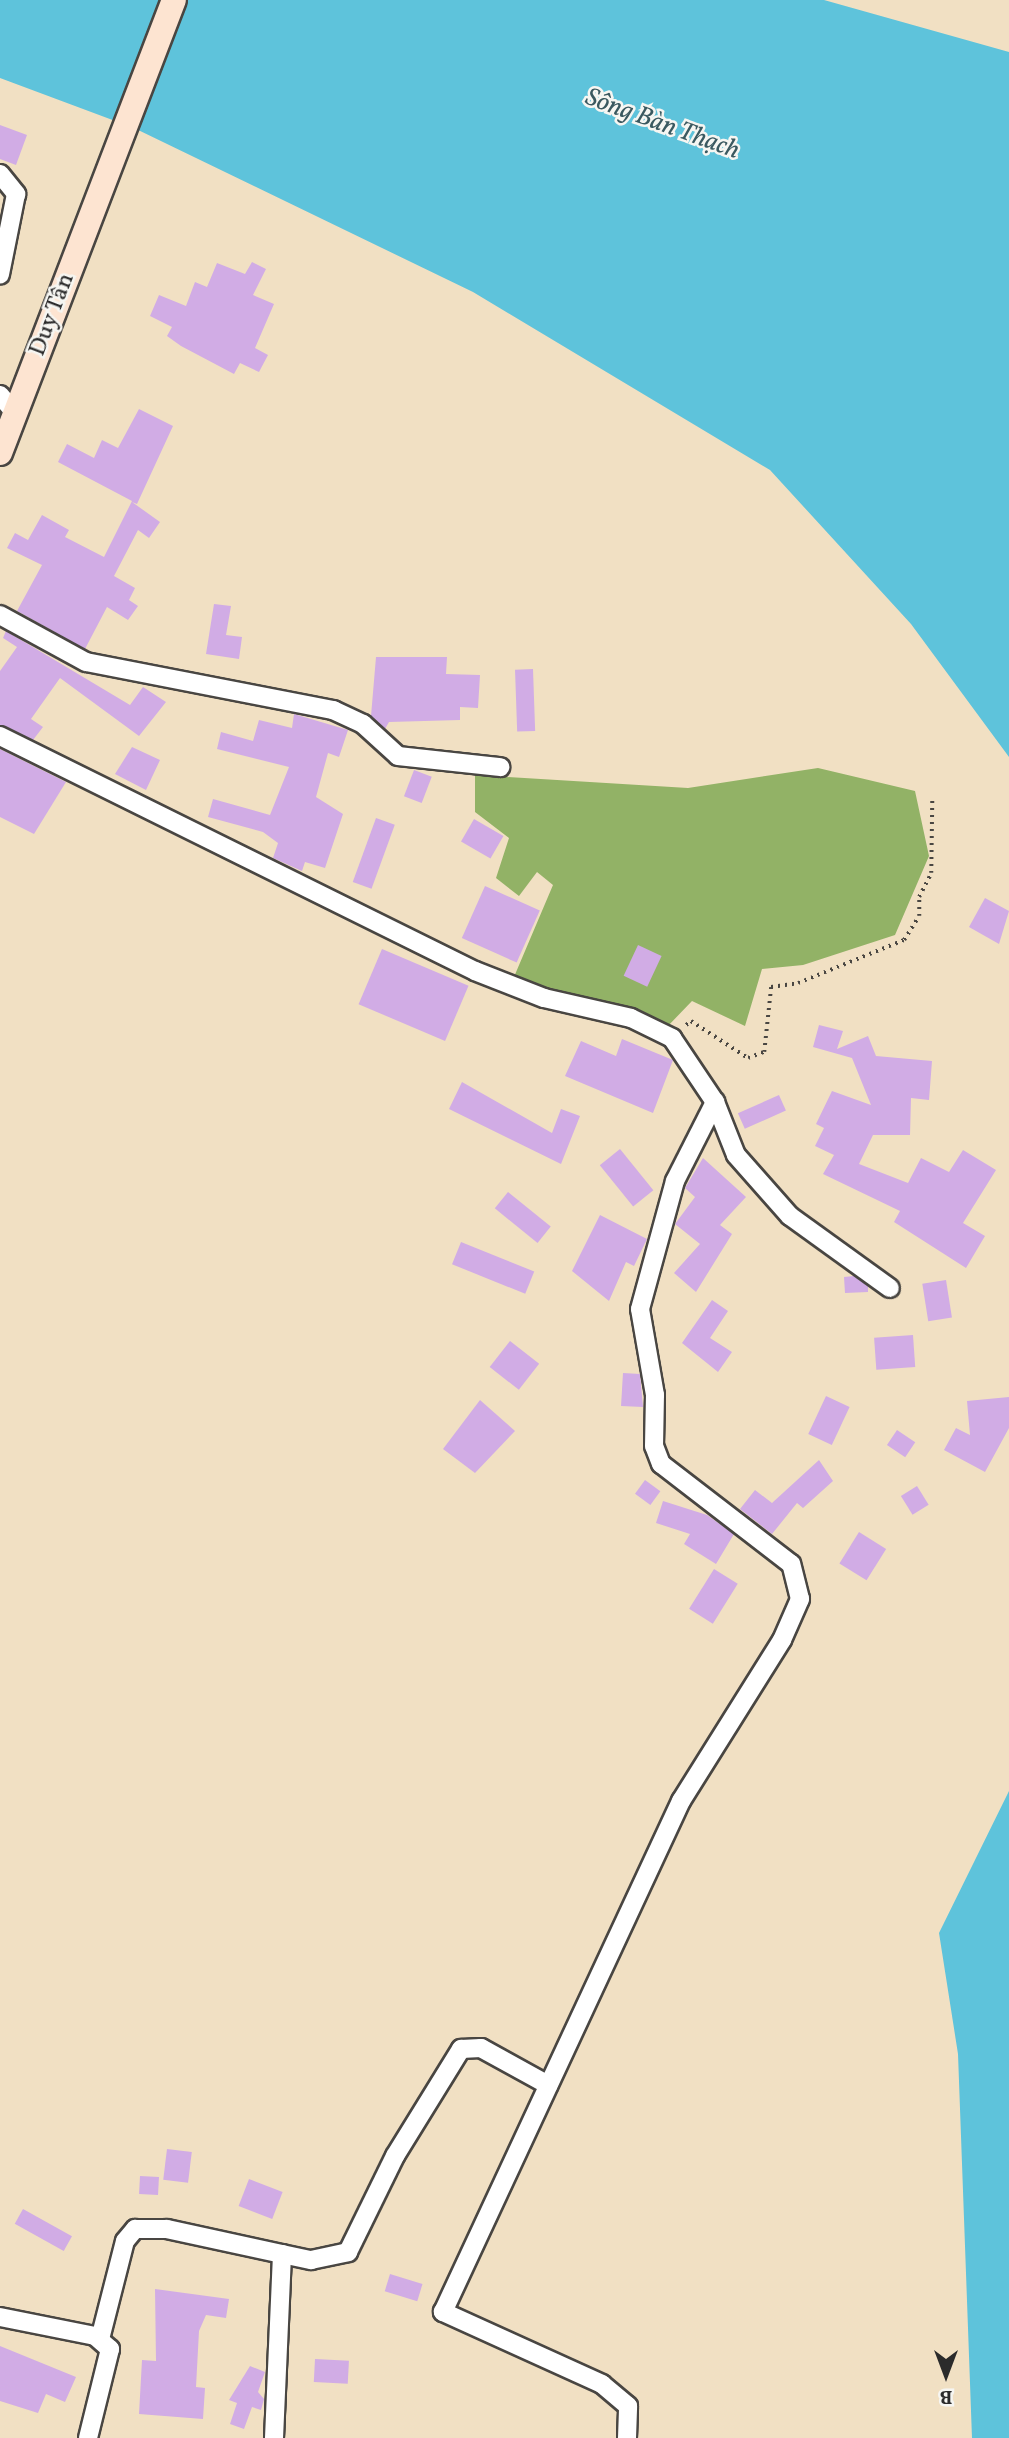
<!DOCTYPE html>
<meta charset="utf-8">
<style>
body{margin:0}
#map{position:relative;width:1009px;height:2438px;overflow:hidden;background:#f1e0c3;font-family:Vollkorn,serif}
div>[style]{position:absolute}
.forest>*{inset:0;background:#92b266}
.water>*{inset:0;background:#5ec3db}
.building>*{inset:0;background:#d1ace5;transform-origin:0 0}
.path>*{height:3.5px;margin-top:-1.75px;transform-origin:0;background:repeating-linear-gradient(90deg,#494642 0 2px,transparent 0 7px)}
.roads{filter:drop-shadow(2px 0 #494642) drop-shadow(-2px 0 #494642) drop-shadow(0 2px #494642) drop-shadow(0 -2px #494642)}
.street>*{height:18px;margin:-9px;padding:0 9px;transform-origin:9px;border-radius:9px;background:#fff}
.secondary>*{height:24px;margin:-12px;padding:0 12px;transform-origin:12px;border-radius:12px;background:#fde4d1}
span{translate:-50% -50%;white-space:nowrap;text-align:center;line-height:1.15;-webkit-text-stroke:5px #f6f6f2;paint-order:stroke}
.street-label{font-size:24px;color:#2b2b2b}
.water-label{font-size:26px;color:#3a5960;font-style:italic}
.north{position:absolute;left:911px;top:2340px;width:70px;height:70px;-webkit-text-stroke:5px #f6f6f2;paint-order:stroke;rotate:180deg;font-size:19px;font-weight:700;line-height:28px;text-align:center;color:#2b2b2b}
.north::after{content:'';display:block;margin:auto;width:24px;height:32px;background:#2b2b2b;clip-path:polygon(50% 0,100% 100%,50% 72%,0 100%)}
</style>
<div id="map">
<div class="forest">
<i style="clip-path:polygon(818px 768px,915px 791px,929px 856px,895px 935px,803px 965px,762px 969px,745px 1026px,692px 1001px,666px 1028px,511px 984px,553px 885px,537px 872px,519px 896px,496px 878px,509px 838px,475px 812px,475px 775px,688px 788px)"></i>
</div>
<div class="water">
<i style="clip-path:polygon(0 0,824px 0,1009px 52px,1009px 757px,911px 624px,770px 470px,473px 292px,134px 128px,0 78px)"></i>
<i style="clip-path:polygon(1009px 1791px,1009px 2438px,972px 2438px,958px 2054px,939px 1933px)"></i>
</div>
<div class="building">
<i style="clip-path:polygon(0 125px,27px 135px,16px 165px,0 159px)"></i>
<i style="clip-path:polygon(252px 262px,266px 269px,253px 295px,274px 304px,255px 348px,268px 355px,259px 372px,240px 363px,234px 374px,181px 346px,167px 336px,172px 327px,150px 316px,159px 295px,186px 306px,195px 282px,207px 287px,217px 263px,245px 274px)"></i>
<i style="clip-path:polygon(139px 409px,173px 426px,137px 504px,132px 502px,160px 522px,149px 538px,138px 530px,114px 576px,135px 588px,129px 600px,138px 606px,128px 620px,107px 607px,85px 649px,17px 611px,42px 565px,7px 548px,15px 533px,28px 540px,42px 515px,69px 530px,65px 537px,104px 557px,132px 501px,58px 462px,67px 444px,94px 458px,102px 440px,118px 448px)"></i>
<i style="clip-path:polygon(214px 604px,231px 606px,226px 635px,242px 637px,239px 659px,206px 654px)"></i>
<i style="clip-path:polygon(6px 631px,130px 705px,143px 687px,166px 702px,139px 736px,60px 678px,31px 719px,43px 727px,33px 740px,0 725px,0 671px,17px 647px,3px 638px)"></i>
<i style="clip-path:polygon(376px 657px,447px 657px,446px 674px,480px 675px,478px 708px,460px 707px,460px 720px,389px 722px,385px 729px,371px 716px)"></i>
<i style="left:533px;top:669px;width:62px;height:18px;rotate:88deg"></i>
<i style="clip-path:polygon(294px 714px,348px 730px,339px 757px,328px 753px,316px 797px,343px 814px,325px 868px,305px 862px,302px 871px,273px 858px,278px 843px,263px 832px,208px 817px,213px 799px,270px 815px,289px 767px,217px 749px,221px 732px,253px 741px,259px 720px,292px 728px)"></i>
<i style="clip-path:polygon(132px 747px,160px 760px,146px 790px,115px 774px)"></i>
<i style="clip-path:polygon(0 749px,66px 782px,34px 834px,0 817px)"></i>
<i style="left:414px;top:770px;width:19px;height:28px;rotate:21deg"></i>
<i style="left:376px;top:818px;width:20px;height:68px;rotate:20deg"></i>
<i style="left:474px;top:819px;width:34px;height:26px;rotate:30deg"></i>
<i style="left:485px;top:886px;width:60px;height:57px;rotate:24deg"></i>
<i style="clip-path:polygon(985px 898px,1009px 911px,999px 944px,969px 927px)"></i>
<i style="left:638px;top:945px;width:26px;height:34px;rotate:25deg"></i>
<i style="left:382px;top:949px;width:94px;height:60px;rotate:23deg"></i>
<i style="clip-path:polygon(819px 1025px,843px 1031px,837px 1049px,868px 1036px,876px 1056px,932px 1061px,929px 1100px,911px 1098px,910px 1135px,873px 1135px,859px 1164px,908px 1183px,921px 1158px,949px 1172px,963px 1150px,996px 1170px,963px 1223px,985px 1236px,966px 1268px,894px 1222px,900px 1211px,823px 1174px,834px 1155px,815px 1146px,824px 1128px,816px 1124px,832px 1091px,871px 1105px,852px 1058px,813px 1047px)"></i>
<i style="clip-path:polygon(622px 1039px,673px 1060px,653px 1113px,565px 1076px,581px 1041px,616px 1056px)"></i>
<i style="clip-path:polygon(462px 1082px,552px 1133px,561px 1109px,580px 1116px,561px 1164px,449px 1109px)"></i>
<i style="left:779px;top:1095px;width:17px;height:45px;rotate:66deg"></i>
<i style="left:620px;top:1149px;width:53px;height:26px;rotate:51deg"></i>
<i style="clip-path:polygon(703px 1158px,746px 1197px,720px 1225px,732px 1234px,696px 1292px,674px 1273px,700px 1244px,675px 1224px,695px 1197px,685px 1188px)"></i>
<i style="left:508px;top:1192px;width:55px;height:21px;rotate:39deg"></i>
<i style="clip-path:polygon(600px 1215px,647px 1239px,634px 1266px,626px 1262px,609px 1301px,572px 1271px)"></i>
<i style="left:461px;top:1242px;width:79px;height:24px;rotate:22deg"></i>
<i style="clip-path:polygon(854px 1276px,868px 1286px,868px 1292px,845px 1293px,844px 1277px)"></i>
<i style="left:946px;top:1280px;width:38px;height:24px;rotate:81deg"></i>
<i style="clip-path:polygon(712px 1300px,728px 1311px,710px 1338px,732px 1352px,718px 1372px,682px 1343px)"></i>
<i style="left:913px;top:1335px;width:32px;height:39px;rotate:86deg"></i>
<i style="left:510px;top:1341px;width:37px;height:33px;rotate:38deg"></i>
<i style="clip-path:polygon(623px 1373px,640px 1374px,643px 1407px,621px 1406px)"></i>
<i style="left:826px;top:1396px;width:26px;height:42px;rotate:25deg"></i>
<i style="clip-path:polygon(1009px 1397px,1009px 1428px,985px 1472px,944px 1450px,956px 1428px,970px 1435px,967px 1401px)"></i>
<i style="clip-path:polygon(480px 1400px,515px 1431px,475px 1473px,443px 1449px)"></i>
<i style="left:897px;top:1430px;width:22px;height:18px;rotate:34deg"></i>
<i style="clip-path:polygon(819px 1460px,833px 1481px,803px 1508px,797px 1503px,772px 1534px,740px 1509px,755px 1490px,772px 1503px)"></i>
<i style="left:645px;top:1480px;width:19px;height:17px;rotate:36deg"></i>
<i style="left:917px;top:1486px;width:22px;height:19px;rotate:58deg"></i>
<i style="clip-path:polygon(663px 1501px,707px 1515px,734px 1534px,716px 1564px,684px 1544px,690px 1534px,656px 1523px)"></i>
<i style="left:859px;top:1532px;width:32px;height:37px;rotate:32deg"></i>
<i style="left:714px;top:1569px;width:28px;height:47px;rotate:32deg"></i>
<i style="left:167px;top:2149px;width:25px;height:31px;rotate:7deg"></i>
<i style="left:140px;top:2176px;width:19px;height:18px;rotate:3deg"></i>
<i style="left:249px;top:2179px;width:36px;height:29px;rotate:21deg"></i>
<i style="left:23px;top:2209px;width:56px;height:17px;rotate:29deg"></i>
<i style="left:390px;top:2274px;width:34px;height:18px;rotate:17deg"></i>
<i style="clip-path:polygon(155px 2289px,229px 2299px,226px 2318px,206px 2315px,199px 2331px,196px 2387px,205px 2388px,203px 2419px,139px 2414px,142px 2360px,156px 2361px)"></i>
<i style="clip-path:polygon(0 2346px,76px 2377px,65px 2402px,46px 2394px,38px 2413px,0 2401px)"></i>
<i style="left:315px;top:2359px;width:34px;height:23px;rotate:3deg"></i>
<i style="clip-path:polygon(250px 2366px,265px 2372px,258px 2392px,264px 2399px,261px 2410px,252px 2407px,244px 2429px,230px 2424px,237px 2403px,229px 2400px)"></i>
</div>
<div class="path">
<i style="left:686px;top:1025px;width:6px;rotate:-39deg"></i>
<i style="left:691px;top:1021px;width:68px;rotate:33deg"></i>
<i style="left:748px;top:1058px;width:17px;rotate:-21deg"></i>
<i style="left:764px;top:1052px;width:65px;rotate:-83.9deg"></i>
<i style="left:771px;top:987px;width:27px;rotate:-8deg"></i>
<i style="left:798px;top:983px;width:114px;rotate:-22.1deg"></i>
<i style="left:904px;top:940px;width:28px;rotate:-58deg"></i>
<i style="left:919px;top:916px;width:19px;rotate:-90deg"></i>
<i style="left:919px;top:897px;width:27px;rotate:-63deg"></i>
<i style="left:931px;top:873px;width:74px;rotate:-89.2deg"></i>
</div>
<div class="roads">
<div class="street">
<i style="left:0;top:174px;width:26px;rotate:51deg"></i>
<i style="left:16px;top:194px;width:82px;rotate:101.3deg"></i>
<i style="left:0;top:395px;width:23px;rotate:50deg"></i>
<i style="left:0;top:615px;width:98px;rotate:28.7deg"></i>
<i style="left:86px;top:662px;width:252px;rotate:11deg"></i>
<i style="left:333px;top:710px;width:33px;rotate:25deg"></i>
<i style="left:363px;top:724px;width:47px;rotate:42.4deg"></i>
<i style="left:398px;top:756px;width:103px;rotate:6.2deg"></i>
<i style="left:0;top:736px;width:530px;rotate:26.32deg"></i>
<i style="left:475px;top:971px;width:74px;rotate:21.4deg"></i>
<i style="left:544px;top:998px;width:89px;rotate:12.9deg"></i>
<i style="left:631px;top:1018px;width:46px;rotate:26deg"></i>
<i style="left:672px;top:1038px;width:77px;rotate:56.1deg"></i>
<i style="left:715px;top:1102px;width:57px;rotate:68.4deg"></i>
<i style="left:736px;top:1155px;width:81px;rotate:48.5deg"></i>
<i style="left:790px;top:1216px;width:123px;rotate:35.8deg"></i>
<i style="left:0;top:2317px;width:97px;rotate:11.3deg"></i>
<i style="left:95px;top:2336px;width:20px;rotate:41deg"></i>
<i style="left:110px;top:2349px;width:92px;rotate:103.9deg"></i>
<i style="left:100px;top:2339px;width:101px;rotate:-75.7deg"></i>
<i style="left:125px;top:2241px;width:16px;rotate:-50deg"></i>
<i style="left:135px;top:2229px;width:32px"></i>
<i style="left:167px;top:2229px;width:118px;rotate:12.3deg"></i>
<i style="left:274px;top:2438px;width:184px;rotate:-87.5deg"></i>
<i style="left:282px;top:2254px;width:30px;rotate:12deg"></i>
<i style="left:311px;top:2260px;width:38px;rotate:-12deg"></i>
<i style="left:348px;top:2252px;width:107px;rotate:-63.9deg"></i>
<i style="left:395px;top:2156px;width:126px;rotate:-58.3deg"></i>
<i style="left:461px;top:2049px;width:20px;rotate:-3deg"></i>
<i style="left:481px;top:2048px;width:77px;rotate:28.9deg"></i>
<i style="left:627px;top:2438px;width:32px;rotate:-88deg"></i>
<i style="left:628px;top:2406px;width:34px;rotate:-140deg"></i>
<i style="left:602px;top:2384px;width:175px;rotate:-155.6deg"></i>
<i style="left:443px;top:2312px;width:564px;rotate:-65.03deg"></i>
<i style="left:681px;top:1801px;width:190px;rotate:-57.9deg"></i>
<i style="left:782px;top:1640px;width:45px;rotate:-66.3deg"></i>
<i style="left:800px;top:1599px;width:36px;rotate:-104deg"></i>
<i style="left:791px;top:1564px;width:164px;rotate:-142.4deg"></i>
<i style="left:661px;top:1464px;width:19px;rotate:-111deg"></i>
<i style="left:654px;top:1446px;width:51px;rotate:-88.9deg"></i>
<i style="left:655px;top:1395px;width:87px;rotate:-99.9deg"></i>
<i style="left:640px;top:1309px;width:133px;rotate:-74.7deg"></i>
<i style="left:675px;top:1181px;width:89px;rotate:-63.1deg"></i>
</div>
<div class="secondary">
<i style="left:0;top:453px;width:485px;rotate:-69deg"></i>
</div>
</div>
<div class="street-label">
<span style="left:53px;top:315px;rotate:-69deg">Duy Tân</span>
</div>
<div class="water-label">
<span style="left:662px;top:125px;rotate:20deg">Sông Bàn Thạch</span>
</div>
<div class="north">B</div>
</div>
